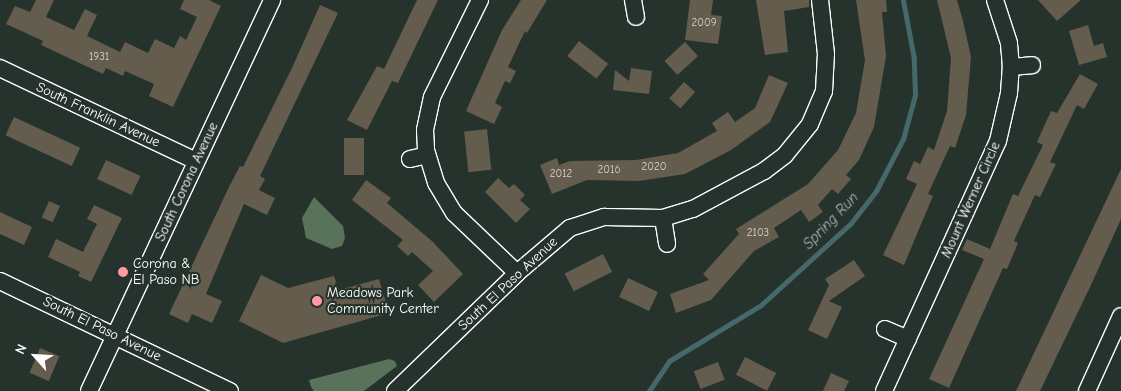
<!DOCTYPE html>
<style>
body{margin:0}
#map{position:relative;width:1121px;height:391px;overflow:hidden;background:#26332d;font-family:"Comic Neue",sans-serif}
div>[style]{position:absolute}
.green>*{inset:0;background:#587359}
.stream>*{height:5px;margin:-2.5px;padding:0 2.5px;transform-origin:2.5px;border-radius:2.5px;background:#45696a}
.building>*{inset:0;background:#645c4d;transform-origin:0 0}
.roads{filter:drop-shadow(1px 0 #fff) drop-shadow(-1px 0 #fff) drop-shadow(0 1px #fff) drop-shadow(0 -1px #fff)}
.minor>*{height:16px;margin:-8px;padding:0 8px;transform-origin:8px;border-radius:8px;background:#26332d}
.dots>*{width:14px;height:14px;translate:-50% -50%;box-sizing:border-box;border:2px solid #26332d;border-radius:50%}
span{translate:-50% -50%;white-space:nowrap;text-align:center;line-height:1.15;-webkit-text-stroke:4.5px #26332d;paint-order:stroke}
.number-label{font-size:11px;color:#d8d6d2}
.number-label span{-webkit-text-stroke-width:0}
.street-label{font-size:14px;color:#fff}
.poi-label{font-size:14px;color:#fff}
.left{translate:0 -50%;text-align:left}
.water-label{font-size:15px;color:#abbcbc;font-style:italic}
.north{position:absolute;left:10px;top:331px;width:50px;height:50px;-webkit-text-stroke:4px #26332d;paint-order:stroke;rotate:296deg;font-size:14px;font-weight:700;line-height:20px;text-align:center;color:#fff}
.north::after{content:'';display:block;margin:auto;width:18px;height:22px;background:#fff;clip-path:polygon(50% 0,100% 100%,50% 72%,0 100%)}
</style>
<div id="map">
<div class="green">
<i style="clip-path:polygon(314px 197px,343px 226px,345px 238px,342px 246px,332px 249px,306px 238px,302px 218px)"></i>
<i style="clip-path:polygon(389px 359px,395px 361px,397px 366px,364px 391px,314px 391px,311px 387px,309px 380px)"></i>
</div>
<div class="stream">
<i style="left:649px;top:391px;width:36px;rotate:-56deg"></i>
<i style="left:669px;top:361px;width:108px;rotate:-31.3deg"></i>
<i style="left:761px;top:305px;width:122px;rotate:-42.3deg"></i>
<i style="left:851px;top:223px;width:41px;rotate:-52deg"></i>
<i style="left:876px;top:191px;width:59px;rotate:-62.6deg"></i>
<i style="left:903px;top:139px;width:46px;rotate:-74.7deg"></i>
<i style="left:915px;top:95px;width:36px;rotate:-92deg"></i>
<i style="left:914px;top:59px;width:60px;rotate:-100.6deg"></i>
</div>
<div class="building">
<i style="clip-path:polygon(36px 0,54px 0,46px 17px,74px 30px,85px 9px,97px 15px,87px 36px,120px 52px,125px 42px,148px 53px,155px 39px,174px 48px,180px 36px,186px 40px,197px 17px,180px 9px,184px 0,209px 0,221px 6px,173px 107px,149px 96px,154px 84px,125px 71px,123px 76px,106px 68px,103px 74px,41px 45px,43px 41px,6px 24px,15px 6px,30px 12px)"></i>
<i style="clip-path:polygon(417px 0,438px 0,398px 83px,392px 81px,367px 130px,347px 120px,377px 66px,384px 69px)"></i>
<i style="clip-path:polygon(521px 0,547px 0,527px 33px,525px 31px,508px 67px,516px 71px,510px 83px,505px 81px,495px 103px,502px 107px,494px 124px,466px 111px,502px 30px)"></i>
<i style="clip-path:polygon(690px 0,713px 0,711px 15px,722px 16px,718px 44px,685px 40px)"></i>
<i style="clip-path:polygon(756px 0,809px 0,809px 7px,784px 11px,788px 52px,765px 55px)"></i>
<i style="clip-path:polygon(856px 0,886px 0,887px 12px,882px 12px,886px 56px,874px 127px,859px 160px,846px 175px,851px 179px,838px 194px,832px 189px,818px 205px,823px 212px,809px 222px,801px 210px,774px 228px,779px 237px,754px 251px,711px 300px,676px 313px,670px 294px,709px 280px,703px 274px,739px 234px,736px 229px,808px 184px,838px 150px,856px 113px,865px 60px)"></i>
<i style="clip-path:polygon(937px 0,957px 0,963px 21px,971px 57px,966px 115px,955px 148px,950px 146px,928px 194px,933px 196px,904px 265px,883px 255px,917px 184px,906px 179px,914px 161px,920px 164px,928px 147px,934px 150px,947px 111px,951px 58px)"></i>
<i style="clip-path:polygon(1038px 0,1081px 0,1057px 21px)"></i>
<i style="clip-path:polygon(320px 5px,338px 13px,260px 176px,265px 179px,259px 190px,275px 198px,267px 215px,244px 204px,206px 294px,222px 301px,212px 323px,192px 314px,188px 323px,169px 314px,229px 187px,240px 166px,243px 167px,292px 68px)"></i>
<i style="clip-path:polygon(1088px 25px,1094px 46px,1103px 43px,1107px 57px,1079px 65px,1069px 31px)"></i>
<i style="left:579px;top:41px;width:37px;height:19px;rotate:38deg"></i>
<i style="left:685px;top:42px;width:19px;height:28px;rotate:47deg"></i>
<i style="clip-path:polygon(631px 68px,652px 71px,649px 94px,613px 90px,615px 70px,629px 81px)"></i>
<i style="clip-path:polygon(1080px 74px,1098px 84px,1084px 109px,1077px 105px,1050px 162px,1056px 164px,1040px 197px,1035px 195px,1014px 241px,1018px 243px,1007px 269px,1003px 268px,949px 388px,929px 379px,984px 259px,962px 250px,967px 239px,990px 249px,1013px 194px,1018px 196px,1043px 145px,1037px 142px,1051px 111px,1057px 113px)"></i>
<i style="clip-path:polygon(769px 75px,788px 83px,770px 122px,731px 150px,685px 174px,639px 181px,587px 180px,552px 194px,540px 165px,557px 158px,559px 165px,570px 161px,636px 160px,678px 153px,717px 131px,712px 123px,728px 112px,735px 122px,755px 108px)"></i>
<i style="left:684px;top:82px;width:15px;height:22px;rotate:42deg"></i>
<i style="left:14px;top:117px;width:73px;height:20px;rotate:25deg"></i>
<i style="left:487px;top:129px;width:41px;height:23px;rotate:84deg"></i>
<i style="left:344px;top:138px;width:20px;height:37px"></i>
<i style="left:106px;top:160px;width:38px;height:21px;rotate:25deg"></i>
<i style="clip-path:polygon(1121px 169px,1121px 219px,1091px 285px,1040px 391px,1016px 391px)"></i>
<i style="clip-path:polygon(498px 178px,509px 188px,514px 184px,525px 195px,520px 200px,530px 209px,516px 223px,485px 192px)"></i>
<i style="clip-path:polygon(366px 180px,391px 198px,387px 203px,433px 242px,463px 274px,434px 302px,418px 285px,433px 271px,412px 252px,408px 256px,397px 246px,403px 240px,352px 200px)"></i>
<i style="left:49px;top:201px;width:12px;height:18px;rotate:24deg"></i>
<i style="clip-path:polygon(94px 205px,122px 218px,91px 282px,78px 276px,80px 272px,48px 257px,56px 239px,83px 252px,97px 224px,87px 219px)"></i>
<i style="clip-path:polygon(0 212px,32px 227px,24px 245px,0 234px)"></i>
<i style="left:603px;top:254px;width:20px;height:43px;rotate:63deg"></i>
<i style="clip-path:polygon(854px 260px,865px 276px,829px 301px,842px 307px,827px 339px,808px 330px,829px 285px,825px 279px)"></i>
<i style="clip-path:polygon(261px 275px,288px 288px,334px 276px,339px 290px,379px 279px,389px 313px,283px 343px,239px 321px)"></i>
<i style="left:628px;top:278px;width:33px;height:21px;rotate:25deg"></i>
<i style="left:40px;top:348px;width:21px;height:27px;rotate:23deg"></i>
<i style="left:745px;top:357px;width:35px;height:20px;rotate:27deg"></i>
<i style="left:718px;top:362px;width:19px;height:26px;rotate:69deg"></i>
<i style="clip-path:polygon(831px 373px,849px 381px,844px 391px,823px 391px)"></i>
</div>
<div class="roads">
<div class="minor">
<i style="left:480px;top:0;width:108px;rotate:116.3deg"></i>
<i style="left:432px;top:97px;width:34px;rotate:102deg"></i>
<i style="left:425px;top:130px;width:20px;rotate:87deg"></i>
<i style="left:426px;top:150px;width:34px;rotate:73deg"></i>
<i style="left:436px;top:183px;width:35px;rotate:59deg"></i>
<i style="left:454px;top:213px;width:87px;rotate:43.6deg"></i>
<i style="left:633px;top:0;width:17px;rotate:80deg"></i>
<i style="left:1011px;top:67px;width:21px;rotate:-5deg"></i>
<i style="left:0;top:68px;width:217px;rotate:25.4deg"></i>
<i style="left:410px;top:159px;width:17px;rotate:-13deg"></i>
<i style="left:663px;top:218px;width:26px;rotate:81deg"></i>
<i style="left:0;top:281px;width:255px;rotate:25.6deg"></i>
<i style="left:885px;top:329px;width:25px;rotate:23deg"></i>
<i style="left:89px;top:391px;width:432px;rotate:-64.9deg"></i>
<i style="left:395px;top:391px;width:170px;rotate:-44deg"></i>
<i style="left:517px;top:273px;width:70px;rotate:-40.3deg"></i>
<i style="left:570px;top:228px;width:36px;rotate:-18deg"></i>
<i style="left:604px;top:217px;width:59px;rotate:1deg"></i>
<i style="left:663px;top:218px;width:31px;rotate:-17deg"></i>
<i style="left:693px;top:209px;width:81px;rotate:-28.2deg"></i>
<i style="left:764px;top:171px;width:26px;rotate:-37deg"></i>
<i style="left:785px;top:155px;width:40px;rotate:-51deg"></i>
<i style="left:810px;top:124px;width:36px;rotate:-67deg"></i>
<i style="left:824px;top:91px;width:37px;rotate:-87deg"></i>
<i style="left:826px;top:54px;width:54px;rotate:-96.3deg"></i>
<i style="left:884px;top:391px;width:275px;rotate:-65.5deg"></i>
<i style="left:998px;top:141px;width:49px;rotate:-77.1deg"></i>
<i style="left:1009px;top:93px;width:26px;rotate:-86deg"></i>
<i style="left:1011px;top:67px;width:24px;rotate:-95deg"></i>
<i style="left:1009px;top:43px;width:45px;rotate:-108deg"></i>
<i style="left:1087px;top:391px;width:82px;rotate:-65.6deg"></i>
</div>
</div>
<div class="dots">
<i style="left:123px;top:272px;background:#ff9aa2"></i>
<i style="left:317px;top:301px;background:#ff9aa2"></i>
</div>
<div class="number-label">
<span style="left:704px;top:23px">2009</span>
<span style="left:99px;top:57px">1931</span>
<span style="left:654px;top:167px">2020</span>
<span style="left:609px;top:170px">2016</span>
<span style="left:561px;top:174px">2012</span>
<span style="left:758px;top:233px">2103</span>
</div>
<div class="street-label">
<span style="left:98px;top:115px;rotate:25deg">South Franklin Avenue</span>
<span style="left:187px;top:182px;rotate:-65deg">South Corona Avenue</span>
<span style="left:971px;top:200px;rotate:-66deg">Mount Werner Circle</span>
<span style="left:508px;top:284px;rotate:-43deg">South El Paso Avenue</span>
<span style="left:102px;top:329px;rotate:26deg">South El Paso Avenue</span>
</div>
<div class="poi-label">
<span class="left" style="left:133px;top:272px">Corona &amp;<br>El Paso NB</span>
<span class="left" style="left:327px;top:301px">Meadows Park<br>Community Center</span>
</div>
<div class="water-label">
<span style="left:831px;top:221px;rotate:-46deg">Spring Run</span>
</div>
<div class="north">N</div>
</div>
